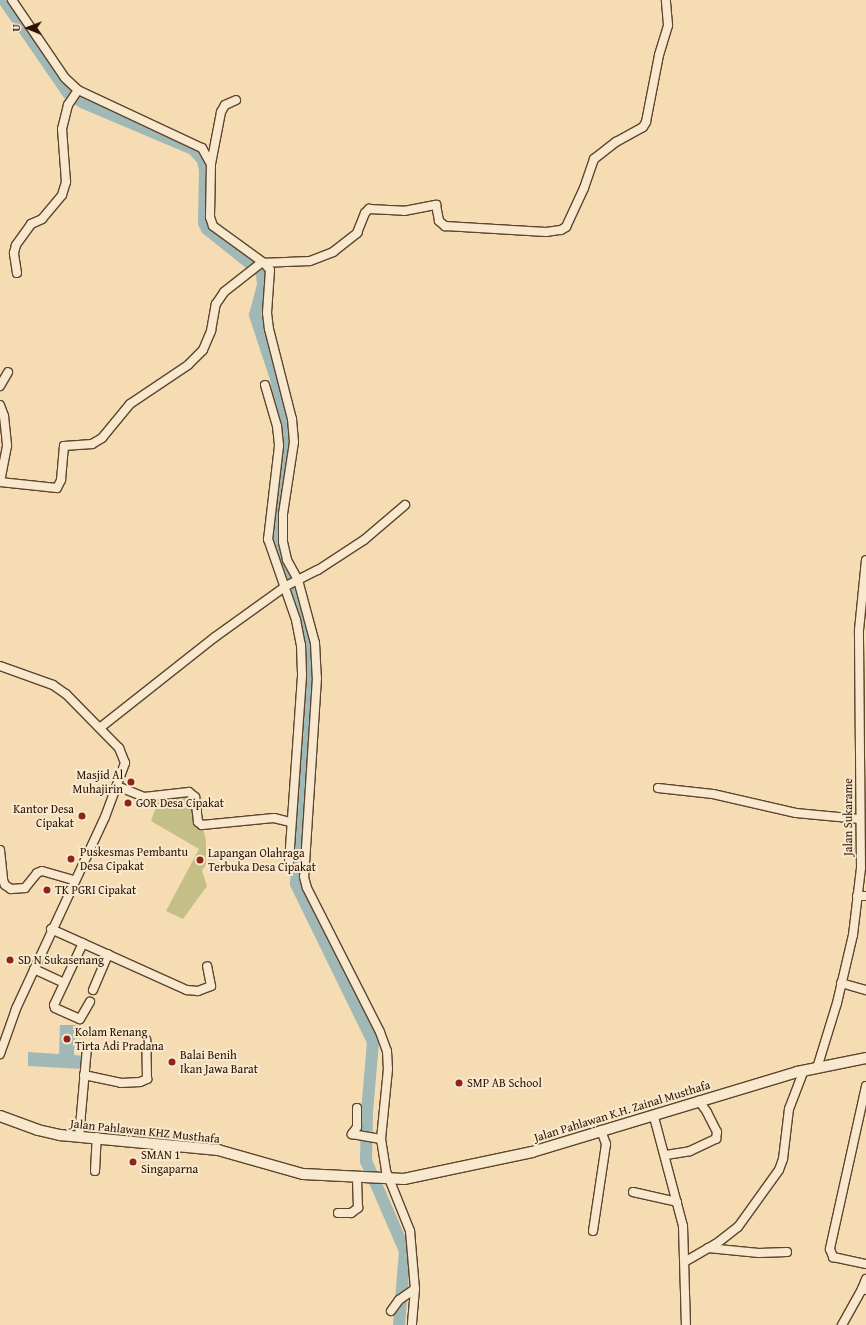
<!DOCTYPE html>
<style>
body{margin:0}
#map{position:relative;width:866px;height:1325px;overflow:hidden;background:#f5dcb3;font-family:"Gentium Book Plus",serif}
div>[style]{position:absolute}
.green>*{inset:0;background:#c4be87}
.water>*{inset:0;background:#a0b9b7}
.river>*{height:12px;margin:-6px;padding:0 6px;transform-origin:6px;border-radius:6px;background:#a0b9b7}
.roads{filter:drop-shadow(1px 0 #5d452d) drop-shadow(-1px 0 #5d452d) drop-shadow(0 1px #5d452d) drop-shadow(0 -1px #5d452d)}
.minor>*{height:8px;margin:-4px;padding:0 4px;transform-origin:4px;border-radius:4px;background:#f8e8ce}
.tertiary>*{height:10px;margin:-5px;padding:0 5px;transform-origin:5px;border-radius:5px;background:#f8e8ce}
.dots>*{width:11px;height:11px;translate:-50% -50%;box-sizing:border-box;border:2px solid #f8e8ce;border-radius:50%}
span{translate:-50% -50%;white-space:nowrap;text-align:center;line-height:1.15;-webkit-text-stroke:4px #f8e8ce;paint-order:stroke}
.poi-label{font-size:12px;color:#2a1300}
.right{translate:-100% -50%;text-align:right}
.left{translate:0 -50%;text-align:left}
.street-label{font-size:12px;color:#2a1300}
.north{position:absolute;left:8px;top:8px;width:40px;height:40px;-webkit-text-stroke:3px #f8e8ce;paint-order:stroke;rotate:271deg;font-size:11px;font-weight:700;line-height:16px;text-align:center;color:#2a1300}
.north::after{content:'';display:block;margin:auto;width:14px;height:18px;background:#2a1300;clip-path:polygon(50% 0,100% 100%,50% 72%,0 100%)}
</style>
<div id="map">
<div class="green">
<i style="clip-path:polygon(193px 794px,206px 840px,206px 864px,202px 871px,207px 886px,183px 919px,166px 911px,199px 849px,151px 821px,158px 802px)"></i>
</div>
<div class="water">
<i style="clip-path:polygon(60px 1025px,76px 1025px,74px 1055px,83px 1056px,82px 1069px,28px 1066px,28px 1052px,59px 1054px)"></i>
</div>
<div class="river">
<i style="left:4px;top:0;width:113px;rotate:55.5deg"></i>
<i style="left:68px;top:93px;width:19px;rotate:32deg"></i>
<i style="left:84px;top:103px;width:118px;rotate:22.9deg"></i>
<i style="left:193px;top:149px;width:15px;rotate:48deg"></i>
<i style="left:203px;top:160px;width:10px;rotate:79deg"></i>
<i style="left:205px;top:170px;width:53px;rotate:91.1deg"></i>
<i style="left:204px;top:223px;width:7px;rotate:63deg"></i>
<i style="left:207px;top:229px;width:70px;rotate:38.7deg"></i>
<i style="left:262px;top:273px;width:12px;rotate:85deg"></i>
<i style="left:263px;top:285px;width:31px;rotate:105deg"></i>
<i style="left:255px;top:315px;width:67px;rotate:71.8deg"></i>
<i style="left:276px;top:379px;width:66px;rotate:79.5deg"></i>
<i style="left:288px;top:444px;width:78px;rotate:100.3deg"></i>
<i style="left:274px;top:521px;width:16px;rotate:90deg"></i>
<i style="left:274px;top:537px;width:108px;rotate:71.7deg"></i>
<i style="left:308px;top:640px;width:244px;rotate:92.8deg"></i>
<i style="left:296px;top:884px;width:176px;rotate:64deg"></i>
<i style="left:373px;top:1042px;width:70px;rotate:94.9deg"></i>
<i style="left:367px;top:1112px;width:49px;rotate:91.2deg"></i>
<i style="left:366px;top:1161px;width:98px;rotate:66.6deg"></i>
<i style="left:405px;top:1251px;width:74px;rotate:94.6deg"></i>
</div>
<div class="roads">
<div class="minor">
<i style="left:12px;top:0;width:94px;rotate:55.8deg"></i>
<i style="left:65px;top:78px;width:18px;rotate:43deg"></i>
<i style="left:78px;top:90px;width:137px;rotate:25.1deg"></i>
<i style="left:202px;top:148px;width:18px;rotate:61deg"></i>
<i style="left:211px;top:164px;width:53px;rotate:91.1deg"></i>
<i style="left:210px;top:217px;width:9px;rotate:72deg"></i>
<i style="left:213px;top:226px;width:63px;rotate:36deg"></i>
<i style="left:264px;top:263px;width:9px;rotate:49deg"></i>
<i style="left:270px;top:270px;width:43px;rotate:94deg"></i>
<i style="left:267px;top:313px;width:16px;rotate:83deg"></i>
<i style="left:269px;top:329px;width:93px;rotate:75.7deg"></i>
<i style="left:292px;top:419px;width:23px;rotate:85deg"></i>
<i style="left:294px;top:442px;width:73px;rotate:98.7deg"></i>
<i style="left:283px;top:514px;width:28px;rotate:90deg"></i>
<i style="left:283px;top:542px;width:18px;rotate:77deg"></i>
<i style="left:287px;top:560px;width:23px;rotate:61deg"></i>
<i style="left:298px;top:580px;width:65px;rotate:74.9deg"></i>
<i style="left:315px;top:643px;width:35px;rotate:87deg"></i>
<i style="left:317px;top:678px;width:199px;rotate:93.7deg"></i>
<i style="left:304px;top:877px;width:11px;rotate:75deg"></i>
<i style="left:307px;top:888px;width:161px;rotate:63.1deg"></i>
<i style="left:380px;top:1032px;width:20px;rotate:70deg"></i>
<i style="left:387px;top:1051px;width:18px;rotate:87deg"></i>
<i style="left:388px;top:1069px;width:70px;rotate:95.7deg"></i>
<i style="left:381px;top:1139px;width:32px;rotate:81deg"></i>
<i style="left:386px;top:1171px;width:65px;rotate:68.2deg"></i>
<i style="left:410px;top:1231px;width:58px;rotate:85.1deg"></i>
<i style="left:415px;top:1289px;width:36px;rotate:95deg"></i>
<i style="left:211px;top:164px;width:53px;rotate:-79.1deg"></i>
<i style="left:221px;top:112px;width:8px;rotate:-60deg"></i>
<i style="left:225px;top:105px;width:12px;rotate:-24deg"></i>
<i style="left:17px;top:273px;width:20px;rotate:-99deg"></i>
<i style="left:14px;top:253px;width:8px;rotate:-76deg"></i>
<i style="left:16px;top:245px;width:26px;rotate:-54deg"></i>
<i style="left:31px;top:224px;width:12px;rotate:-24deg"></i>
<i style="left:42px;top:219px;width:31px;rotate:-50deg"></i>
<i style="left:62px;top:195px;width:14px;rotate:-73deg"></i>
<i style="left:66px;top:182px;width:53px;rotate:-94.3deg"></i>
<i style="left:62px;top:129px;width:25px;rotate:-76deg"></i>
<i style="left:68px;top:105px;width:18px;rotate:-56deg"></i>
<i style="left:265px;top:385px;width:43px;rotate:73.7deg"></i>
<i style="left:277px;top:426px;width:20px;rotate:84deg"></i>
<i style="left:279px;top:446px;width:94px;rotate:96.7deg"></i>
<i style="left:268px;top:539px;width:86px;rotate:70.9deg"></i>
<i style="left:296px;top:620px;width:25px;rotate:79deg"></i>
<i style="left:301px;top:645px;width:31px;rotate:88deg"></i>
<i style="left:302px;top:676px;width:188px;rotate:94deg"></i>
<i style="left:0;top:386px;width:16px;rotate:-60deg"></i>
<i style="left:0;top:405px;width:12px;rotate:70deg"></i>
<i style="left:4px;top:416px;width:30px;rotate:84deg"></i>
<i style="left:7px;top:446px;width:36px;rotate:101deg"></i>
<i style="left:0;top:482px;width:57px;rotate:6deg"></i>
<i style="left:57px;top:488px;width:9px;rotate:-63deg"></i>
<i style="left:61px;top:480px;width:34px;rotate:-85deg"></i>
<i style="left:64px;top:446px;width:28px;rotate:-4deg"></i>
<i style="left:92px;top:444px;width:12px;rotate:-31deg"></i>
<i style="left:102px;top:438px;width:44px;rotate:-50.5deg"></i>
<i style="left:130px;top:404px;width:70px;rotate:-33.9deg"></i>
<i style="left:188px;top:365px;width:21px;rotate:-45deg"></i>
<i style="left:203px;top:350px;width:21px;rotate:-67deg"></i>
<i style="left:211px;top:331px;width:27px;rotate:-80deg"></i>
<i style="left:216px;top:304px;width:14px;rotate:-56deg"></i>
<i style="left:224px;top:292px;width:47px;rotate:-38.1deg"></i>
<i style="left:261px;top:263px;width:49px;rotate:-2.3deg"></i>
<i style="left:310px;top:261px;width:25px;rotate:-21deg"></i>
<i style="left:333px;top:252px;width:31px;rotate:-38deg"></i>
<i style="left:357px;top:233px;width:22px;rotate:-68deg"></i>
<i style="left:365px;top:213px;width:6px;rotate:-45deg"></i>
<i style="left:369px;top:209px;width:35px;rotate:3deg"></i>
<i style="left:404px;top:211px;width:33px;rotate:-11deg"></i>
<i style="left:436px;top:205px;width:16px;rotate:79deg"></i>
<i style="left:439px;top:221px;width:8px;rotate:40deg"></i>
<i style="left:445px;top:226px;width:101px;rotate:3.4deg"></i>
<i style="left:546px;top:232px;width:15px;rotate:-8deg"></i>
<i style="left:561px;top:230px;width:6px;rotate:-31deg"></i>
<i style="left:566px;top:227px;width:43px;rotate:-65.2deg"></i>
<i style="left:584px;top:188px;width:31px;rotate:-71deg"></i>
<i style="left:594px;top:159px;width:28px;rotate:-38deg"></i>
<i style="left:616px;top:142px;width:31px;rotate:-29deg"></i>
<i style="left:643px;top:127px;width:6px;rotate:-59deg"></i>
<i style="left:646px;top:122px;width:68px;rotate:-79deg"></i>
<i style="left:659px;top:55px;width:31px;rotate:-73deg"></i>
<i style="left:668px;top:25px;width:25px;rotate:-95deg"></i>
<i style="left:0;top:666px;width:56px;rotate:19.7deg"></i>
<i style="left:53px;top:685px;width:16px;rotate:35deg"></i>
<i style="left:66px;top:694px;width:76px;rotate:45.5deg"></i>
<i style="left:119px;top:748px;width:16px;rotate:68deg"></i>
<i style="left:125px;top:763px;width:58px;rotate:110.3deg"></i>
<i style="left:105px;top:817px;width:212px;rotate:114.9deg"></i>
<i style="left:16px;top:1009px;width:48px;rotate:109.6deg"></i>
<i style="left:101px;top:727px;width:145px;rotate:-38.3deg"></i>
<i style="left:215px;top:637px;width:87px;rotate:-35.7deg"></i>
<i style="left:286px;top:586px;width:36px;rotate:-27deg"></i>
<i style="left:318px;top:570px;width:55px;rotate:-33.1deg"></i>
<i style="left:364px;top:540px;width:54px;rotate:-40.5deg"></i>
<i style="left:117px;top:786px;width:29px;rotate:22deg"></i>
<i style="left:144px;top:797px;width:45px;rotate:-6.3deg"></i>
<i style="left:189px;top:792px;width:8px;rotate:40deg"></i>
<i style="left:195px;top:797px;width:25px;rotate:83deg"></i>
<i style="left:198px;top:822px;width:5px;rotate:37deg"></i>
<i style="left:202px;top:825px;width:72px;rotate:-5.6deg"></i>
<i style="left:274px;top:818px;width:16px;rotate:14deg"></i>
<i style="left:658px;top:788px;width:55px;rotate:6.2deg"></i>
<i style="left:713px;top:794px;width:85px;rotate:12.9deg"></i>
<i style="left:796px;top:813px;width:64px;rotate:5.4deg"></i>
<i style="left:0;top:850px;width:30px;rotate:84deg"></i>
<i style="left:3px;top:880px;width:5px;rotate:68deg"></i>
<i style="left:5px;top:885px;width:7px;rotate:34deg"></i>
<i style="left:11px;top:889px;width:14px;rotate:-4deg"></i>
<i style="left:25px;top:888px;width:19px;rotate:-51deg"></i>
<i style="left:37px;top:873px;width:5px;rotate:-22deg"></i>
<i style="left:42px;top:871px;width:33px;rotate:16deg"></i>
<i style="left:857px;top:896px;width:9px"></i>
<i style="left:51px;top:929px;width:149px;rotate:24.2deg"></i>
<i style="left:187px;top:990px;width:11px;rotate:5deg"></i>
<i style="left:198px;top:991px;width:14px;rotate:-21deg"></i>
<i style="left:211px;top:986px;width:20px;rotate:-101deg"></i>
<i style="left:83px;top:943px;width:68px;rotate:115.1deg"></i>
<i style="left:54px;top:1005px;width:3px;rotate:72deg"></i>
<i style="left:55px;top:1008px;width:27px;rotate:24deg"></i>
<i style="left:80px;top:1019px;width:20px;rotate:-60deg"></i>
<i style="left:34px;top:969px;width:33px;rotate:25deg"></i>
<i style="left:841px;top:983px;width:26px;rotate:16deg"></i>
<i style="left:93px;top:990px;width:39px;rotate:-67deg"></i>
<i style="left:817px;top:1068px;width:68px;rotate:-72.9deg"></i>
<i style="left:837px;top:1003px;width:70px;rotate:-76.8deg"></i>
<i style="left:853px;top:935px;width:67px;rotate:-83.2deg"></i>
<i style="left:861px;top:868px;width:238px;rotate:-90.5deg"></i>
<i style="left:859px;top:630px;width:70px;rotate:-84.3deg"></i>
<i style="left:84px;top:1075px;width:38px;rotate:12deg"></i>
<i style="left:121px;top:1083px;width:19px;rotate:-3deg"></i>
<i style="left:140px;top:1082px;width:8px;rotate:-23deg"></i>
<i style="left:147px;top:1079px;width:39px;rotate:-91deg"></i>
<i style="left:866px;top:1086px;width:167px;rotate:102.5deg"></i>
<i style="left:830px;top:1249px;width:9px;rotate:69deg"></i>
<i style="left:833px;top:1257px;width:34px;rotate:12deg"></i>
<i style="left:357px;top:1108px;width:19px;rotate:90deg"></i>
<i style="left:357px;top:1127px;width:9px;rotate:126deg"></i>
<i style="left:352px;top:1134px;width:29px;rotate:10deg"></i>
<i style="left:654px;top:1117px;width:113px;rotate:75.1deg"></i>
<i style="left:683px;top:1226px;width:99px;rotate:88.3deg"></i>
<i style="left:79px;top:1137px;width:90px;rotate:-84.9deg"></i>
<i style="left:666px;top:1155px;width:24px;rotate:-9deg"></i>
<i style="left:690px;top:1151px;width:29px;rotate:-25deg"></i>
<i style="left:716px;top:1139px;width:7px;rotate:-82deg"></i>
<i style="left:717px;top:1132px;width:22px;rotate:-117deg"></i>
<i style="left:707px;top:1112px;width:14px;rotate:-126deg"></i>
<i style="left:95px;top:1171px;width:34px;rotate:-87deg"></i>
<i style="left:633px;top:1192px;width:45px;rotate:12.8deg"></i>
<i style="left:338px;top:1213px;width:13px"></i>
<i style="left:351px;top:1213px;width:9px;rotate:-36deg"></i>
<i style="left:358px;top:1208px;width:30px;rotate:-92deg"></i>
<i style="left:593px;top:1231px;width:88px;rotate:-81.5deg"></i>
<i style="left:606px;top:1144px;width:15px;rotate:-110deg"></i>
<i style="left:708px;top:1248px;width:51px;rotate:5.6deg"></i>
<i style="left:759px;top:1253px;width:28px;rotate:-2deg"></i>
<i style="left:686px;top:1261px;width:34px;rotate:-30deg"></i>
<i style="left:716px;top:1244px;width:28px;rotate:-38deg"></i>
<i style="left:738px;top:1227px;width:70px;rotate:-54.3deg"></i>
<i style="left:779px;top:1170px;width:12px;rotate:-70deg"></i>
<i style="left:783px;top:1159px;width:50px;rotate:-83.2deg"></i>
<i style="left:789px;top:1109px;width:42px;rotate:-69deg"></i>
<i style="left:866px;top:1279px;width:11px;rotate:112deg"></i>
<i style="left:862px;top:1289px;width:4px;rotate:14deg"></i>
<i style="left:391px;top:1311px;width:14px;rotate:-54deg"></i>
<i style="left:399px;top:1300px;width:19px;rotate:-35deg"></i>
<i style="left:842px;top:1325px;width:41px;rotate:-60.9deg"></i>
</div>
<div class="tertiary">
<i style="left:0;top:1116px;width:40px;rotate:20.2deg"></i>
<i style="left:38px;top:1130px;width:23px;rotate:13deg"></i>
<i style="left:60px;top:1135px;width:159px;rotate:5.4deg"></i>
<i style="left:218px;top:1150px;width:88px;rotate:15.8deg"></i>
<i style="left:303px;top:1174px;width:101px;rotate:2.8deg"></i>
<i style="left:404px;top:1179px;width:131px;rotate:-11.9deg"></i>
<i style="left:532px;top:1152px;width:277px;rotate:-16.8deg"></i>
<i style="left:797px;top:1072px;width:70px;rotate:-11.5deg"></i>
</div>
</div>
<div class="dots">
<i style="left:131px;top:782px;background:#8f2418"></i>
<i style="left:128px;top:803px;background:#8f2418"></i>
<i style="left:82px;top:816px;background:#8f2418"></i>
<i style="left:71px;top:859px;background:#8f2418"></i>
<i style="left:200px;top:860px;background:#8f2418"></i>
<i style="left:47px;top:890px;background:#8f2418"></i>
<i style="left:10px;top:960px;background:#8f2418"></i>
<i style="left:67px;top:1039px;background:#8f2418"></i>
<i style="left:172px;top:1062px;background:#8f2418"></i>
<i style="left:459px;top:1083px;background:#8f2418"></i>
<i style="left:133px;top:1162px;background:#8f2418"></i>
</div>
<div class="poi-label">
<span class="right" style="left:123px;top:782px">Masjid Al<br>Muhajirin</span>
<span class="left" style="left:136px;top:803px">GOR Desa Cipakat</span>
<span class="right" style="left:74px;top:816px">Kantor Desa<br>Cipakat</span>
<span class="left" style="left:80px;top:859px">Puskesmas Pembantu<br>Desa Cipakat</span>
<span class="left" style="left:208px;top:860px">Lapangan Olahraga<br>Terbuka Desa Cipakat</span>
<span class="left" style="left:55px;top:890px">TK PGRI Cipakat</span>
<span class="left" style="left:18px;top:960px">SD N Sukasenang</span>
<span class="left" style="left:75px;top:1039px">Kolam Renang<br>Tirta Adi Pradana</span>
<span class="left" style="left:180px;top:1062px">Balai Benih<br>Ikan Jawa Barat</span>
<span class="left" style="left:467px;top:1083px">SMP AB School</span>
<span class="left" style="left:141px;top:1162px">SMAN 1<br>Singaparna</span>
</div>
<div class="street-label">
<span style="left:848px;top:817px;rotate:-90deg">Jalan Sukarame</span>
<span style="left:622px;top:1111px;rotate:-17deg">Jalan Pahlawan K.H. Zainal Musthafa</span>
<span style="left:145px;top:1131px;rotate:6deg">Jalan Pahlawan KHZ Musthafa</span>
</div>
<div class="north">U</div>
</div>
